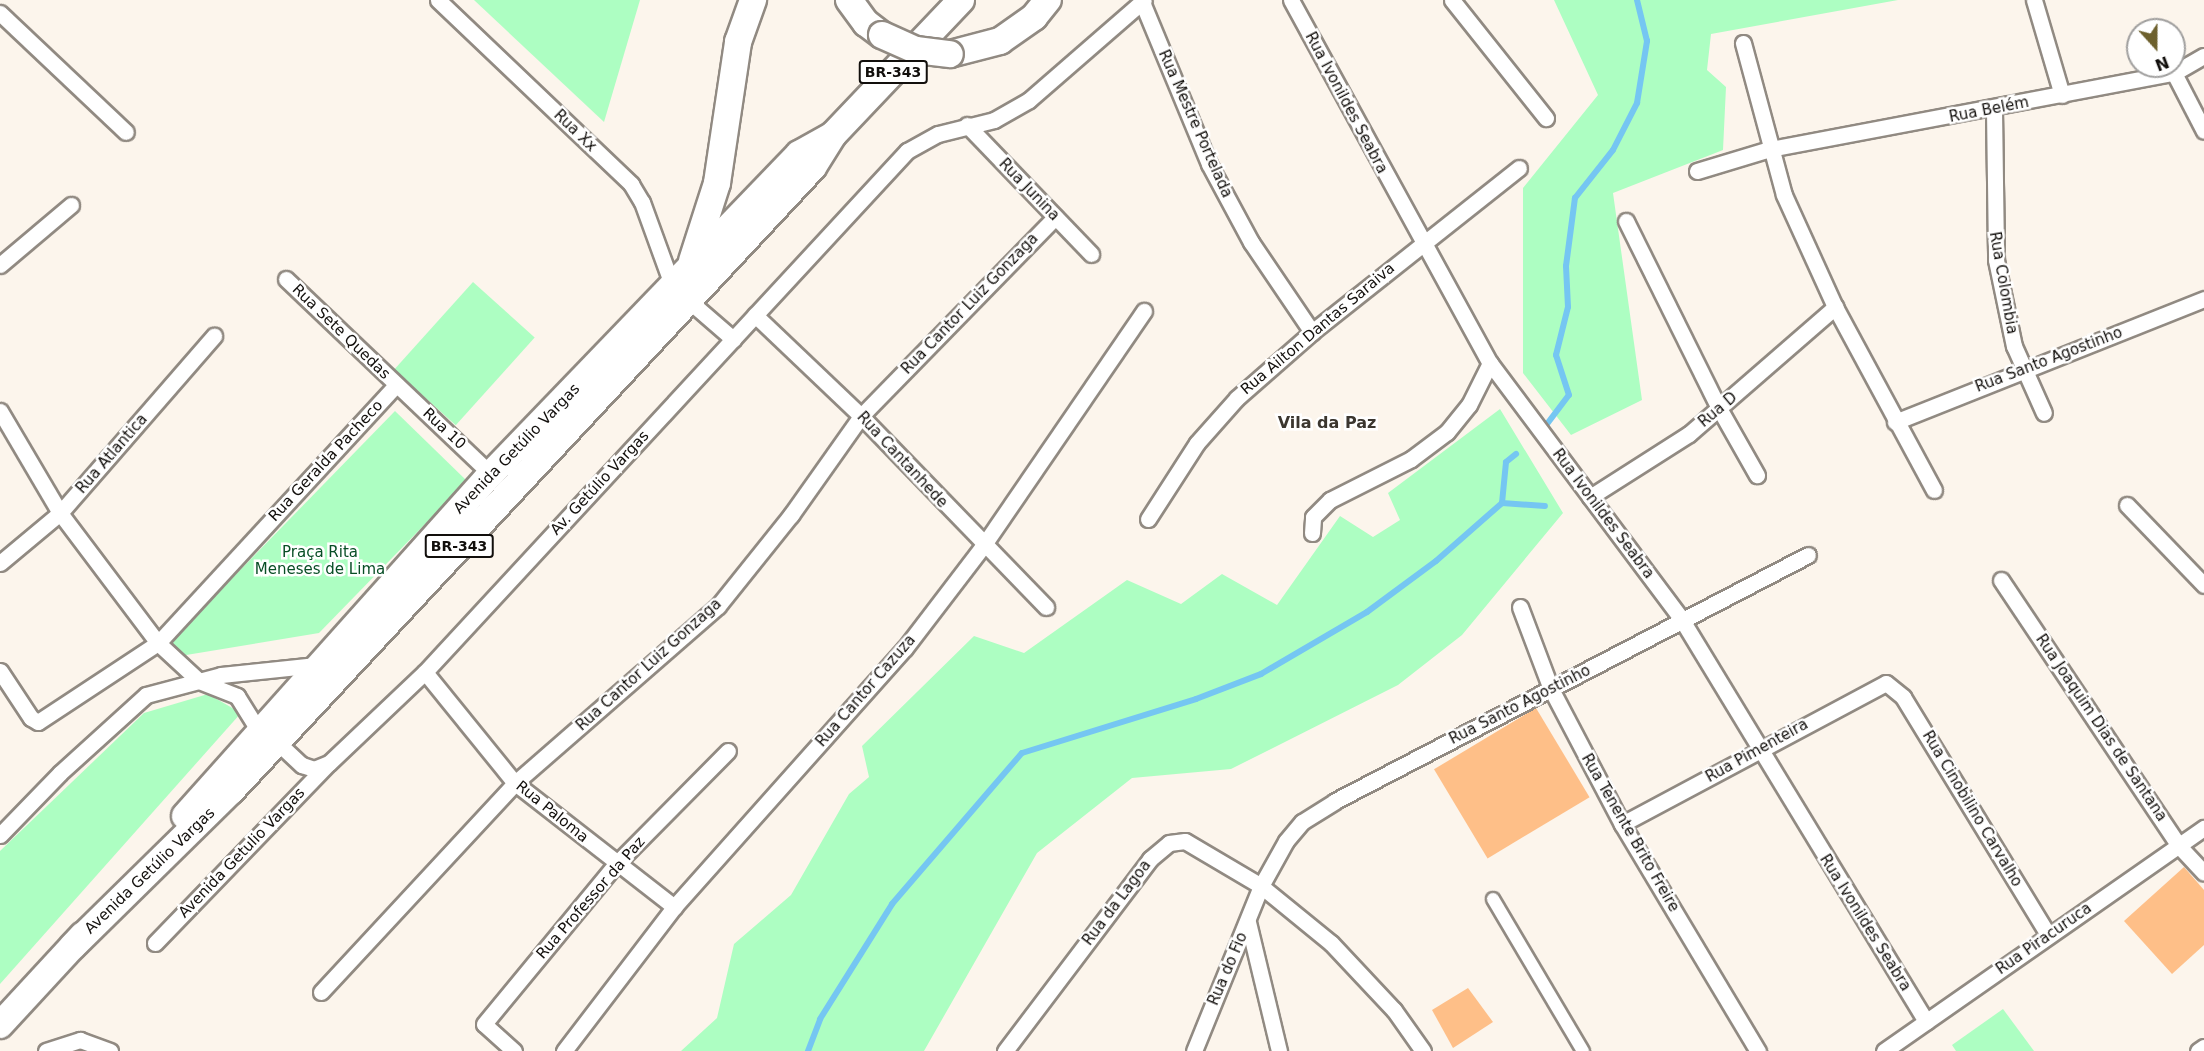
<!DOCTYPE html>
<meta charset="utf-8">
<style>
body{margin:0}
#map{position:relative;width:2204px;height:1051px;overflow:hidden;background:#fcf5ec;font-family:"DejaVu Sans",sans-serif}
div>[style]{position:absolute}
.green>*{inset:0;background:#adfec2;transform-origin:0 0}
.stream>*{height:6px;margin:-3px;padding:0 3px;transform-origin:3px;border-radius:3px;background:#75c6f2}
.building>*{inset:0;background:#febf88;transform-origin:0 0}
.roads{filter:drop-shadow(2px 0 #918a82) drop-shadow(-2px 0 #918a82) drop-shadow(0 2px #918a82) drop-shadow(0 -2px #918a82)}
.pedestrian>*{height:12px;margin:-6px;padding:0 6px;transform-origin:6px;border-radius:6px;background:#fff}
.minor>*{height:15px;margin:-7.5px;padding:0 7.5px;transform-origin:7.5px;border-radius:7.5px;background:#fff}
.trunk>*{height:26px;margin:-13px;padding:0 13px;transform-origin:13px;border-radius:13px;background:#fff}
.bridges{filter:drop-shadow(2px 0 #918a82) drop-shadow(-2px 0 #918a82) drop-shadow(0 2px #918a82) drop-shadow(0 -2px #918a82)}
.trunk-bridge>*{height:26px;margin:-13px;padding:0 13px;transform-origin:13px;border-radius:13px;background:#fff}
span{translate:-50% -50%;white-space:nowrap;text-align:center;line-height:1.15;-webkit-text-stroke:5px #fff;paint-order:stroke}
.shield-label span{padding:2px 4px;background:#fff;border:2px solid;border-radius:4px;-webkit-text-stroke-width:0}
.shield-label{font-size:14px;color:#120f0c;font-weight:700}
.street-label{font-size:15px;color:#120f0c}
.park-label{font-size:15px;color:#084e26}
.neighbourhood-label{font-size:16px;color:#3b362f;font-weight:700}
.north{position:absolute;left:2126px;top:18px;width:60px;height:60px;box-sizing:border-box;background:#fff;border:2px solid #a09f9e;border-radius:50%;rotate:159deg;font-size:16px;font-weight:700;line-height:24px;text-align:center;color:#120f0c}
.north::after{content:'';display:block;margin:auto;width:21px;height:27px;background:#6d602d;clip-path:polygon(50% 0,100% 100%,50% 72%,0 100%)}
</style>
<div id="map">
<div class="green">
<i style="clip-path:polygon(474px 0,640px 0,604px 122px)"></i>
<i style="clip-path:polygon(1554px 0,1898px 0,1711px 34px,1707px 70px,1726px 87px,1723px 150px,1613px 193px,1642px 400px,1571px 435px,1523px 373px,1523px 188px,1598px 95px)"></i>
<i style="left:473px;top:282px;width:83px;height:118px;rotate:42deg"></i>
<i style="clip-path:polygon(1500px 409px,1563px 513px,1462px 635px,1398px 685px,1231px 769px,1132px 778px,1037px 853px,924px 1051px,681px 1051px,717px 1018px,734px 944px,791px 895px,849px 794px,869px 777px,862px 746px,974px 636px,1024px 653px,1127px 580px,1181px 604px,1222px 574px,1277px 605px,1340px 516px,1373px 537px,1400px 520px,1388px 493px)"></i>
<i style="clip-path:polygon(395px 411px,467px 481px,319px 633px,168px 658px,171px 641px)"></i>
<i style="clip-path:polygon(208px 694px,241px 713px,0 984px,0 851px,144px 713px)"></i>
<i style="clip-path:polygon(2003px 1009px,2034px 1051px,1956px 1051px,1952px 1045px)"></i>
</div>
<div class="stream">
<i style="left:1547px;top:424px;width:36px;rotate:-53deg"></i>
<i style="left:1569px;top:395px;width:42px;rotate:-108deg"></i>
<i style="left:1556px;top:355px;width:49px;rotate:-76deg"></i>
<i style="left:1568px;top:307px;width:41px;rotate:-92.8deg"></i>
<i style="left:1566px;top:266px;width:69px;rotate:-82.5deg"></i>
<i style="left:1575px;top:198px;width:61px;rotate:-51.6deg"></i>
<i style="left:1613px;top:150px;width:53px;rotate:-62.9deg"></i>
<i style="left:1637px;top:103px;width:63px;rotate:-80.8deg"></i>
<i style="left:1647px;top:41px;width:42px;rotate:-103.7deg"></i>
<i style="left:1502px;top:503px;width:41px;rotate:-84.4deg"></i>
<i style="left:1506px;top:462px;width:13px;rotate:-39deg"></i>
<i style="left:808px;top:1051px;width:34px;rotate:-69deg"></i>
<i style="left:820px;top:1019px;width:136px;rotate:-57.9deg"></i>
<i style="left:892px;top:904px;width:199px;rotate:-49.3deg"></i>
<i style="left:1022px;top:753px;width:182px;rotate:-17.2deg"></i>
<i style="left:1196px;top:699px;width:70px;rotate:-21deg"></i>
<i style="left:1261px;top:674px;width:123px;rotate:-30.3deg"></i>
<i style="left:1367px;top:612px;width:86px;rotate:-36.5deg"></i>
<i style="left:1436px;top:561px;width:88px;rotate:-41.3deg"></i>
<i style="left:1502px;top:503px;width:43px;rotate:4deg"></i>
</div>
<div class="building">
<i style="left:1536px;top:708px;width:104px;height:119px;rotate:59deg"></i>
<i style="clip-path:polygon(2184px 867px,2204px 890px,2204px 945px,2172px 974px,2124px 921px)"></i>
<i style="clip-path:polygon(1468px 988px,1493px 1022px,1453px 1048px,1432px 1010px)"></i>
</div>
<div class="roads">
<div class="pedestrian">
<i style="left:1493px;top:899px;width:177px;rotate:59.4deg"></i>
</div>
<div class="minor">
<i style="left:438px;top:0;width:267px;rotate:43.6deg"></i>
<i style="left:631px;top:184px;width:21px;rotate:59deg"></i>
<i style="left:642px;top:202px;width:90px;rotate:70deg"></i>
<i style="left:1291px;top:0;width:414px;rotate:61.3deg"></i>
<i style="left:1490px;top:363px;width:321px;rotate:53.2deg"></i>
<i style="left:1682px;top:620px;width:470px;rotate:58.7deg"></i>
<i style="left:1452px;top:0;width:151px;rotate:51.5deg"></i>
<i style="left:2034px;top:0;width:99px;rotate:73.6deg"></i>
<i style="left:1142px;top:2px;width:175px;rotate:67.5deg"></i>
<i style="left:1209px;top:164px;width:89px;rotate:61.7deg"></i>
<i style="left:1251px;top:242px;width:109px;rotate:55.9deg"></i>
<i style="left:0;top:13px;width:173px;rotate:43.4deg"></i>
<i style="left:1743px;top:43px;width:157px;rotate:74.9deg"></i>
<i style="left:1784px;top:195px;width:123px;rotate:65.5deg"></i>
<i style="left:1835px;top:307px;width:208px;rotate:61.6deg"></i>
<i style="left:2174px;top:73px;width:65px;rotate:62.7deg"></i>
<i style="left:1994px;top:110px;width:150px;rotate:89.2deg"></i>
<i style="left:1996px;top:260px;width:88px;rotate:78.2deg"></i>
<i style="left:2014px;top:346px;width:73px;rotate:65.9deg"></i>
<i style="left:967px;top:125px;width:179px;rotate:46.1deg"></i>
<i style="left:1697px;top:171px;width:76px;rotate:-16.8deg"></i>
<i style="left:1770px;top:149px;width:411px;rotate:-10.7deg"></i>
<i style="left:2174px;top:73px;width:34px;rotate:-30deg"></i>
<i style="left:1626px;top:221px;width:211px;rotate:63.6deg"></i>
<i style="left:1720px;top:410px;width:75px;rotate:60.4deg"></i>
<i style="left:0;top:265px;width:93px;rotate:-40.2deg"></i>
<i style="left:286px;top:279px;width:283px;rotate:43.6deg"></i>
<i style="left:688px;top:300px;width:60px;rotate:40.9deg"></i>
<i style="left:755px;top:315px;width:146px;rotate:43.6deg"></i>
<i style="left:861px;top:416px;width:266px;rotate:45.9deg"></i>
<i style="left:0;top:411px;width:118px;rotate:59.5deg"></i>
<i style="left:60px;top:513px;width:163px;rotate:53deg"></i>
<i style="left:158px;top:643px;width:56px;rotate:42.8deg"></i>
<i style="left:199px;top:681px;width:41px;rotate:21.5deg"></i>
<i style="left:237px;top:696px;width:40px;rotate:58deg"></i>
<i style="left:1895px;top:422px;width:333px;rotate:-21.7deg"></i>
<i style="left:1590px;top:497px;width:117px;rotate:-32.5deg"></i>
<i style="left:1689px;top:434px;width:194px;rotate:-41deg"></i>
<i style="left:2127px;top:505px;width:111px;rotate:46.1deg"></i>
<i style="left:1148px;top:519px;width:90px;rotate:-57.2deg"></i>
<i style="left:1197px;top:443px;width:60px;rotate:-48.4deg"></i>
<i style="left:1237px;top:398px;width:100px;rotate:-41.3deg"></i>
<i style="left:1312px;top:332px;width:264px;rotate:-38.4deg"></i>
<i style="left:1312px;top:533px;width:16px;rotate:-86deg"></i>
<i style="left:1313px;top:517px;width:24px;rotate:-45deg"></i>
<i style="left:1330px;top:500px;width:91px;rotate:-26.8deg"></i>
<i style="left:1411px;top:459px;width:45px;rotate:-36.9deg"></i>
<i style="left:1447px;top:432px;width:35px;rotate:-51deg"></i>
<i style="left:1469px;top:405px;width:47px;rotate:-63.4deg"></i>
<i style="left:0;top:563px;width:78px;rotate:-39.8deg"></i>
<i style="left:60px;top:513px;width:235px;rotate:-49deg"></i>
<i style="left:2001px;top:580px;width:321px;rotate:56.2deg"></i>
<i style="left:2180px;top:847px;width:35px;rotate:47deg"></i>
<i style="left:1520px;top:607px;width:88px;rotate:69.3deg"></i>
<i style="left:1551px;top:689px;width:153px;rotate:62.3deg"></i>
<i style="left:1622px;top:824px;width:265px;rotate:59.1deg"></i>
<i style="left:0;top:671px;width:56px;rotate:56.6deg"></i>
<i style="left:31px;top:718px;width:8px;rotate:30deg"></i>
<i style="left:38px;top:722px;width:144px;rotate:-33.4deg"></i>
<i style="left:158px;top:643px;width:351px;rotate:-47.3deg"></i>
<i style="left:425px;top:672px;width:143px;rotate:51deg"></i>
<i style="left:515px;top:783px;width:202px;rotate:37.9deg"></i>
<i style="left:277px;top:742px;width:34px;rotate:43deg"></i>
<i style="left:302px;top:765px;width:13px;rotate:18deg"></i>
<i style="left:314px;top:769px;width:16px;rotate:-22deg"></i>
<i style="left:329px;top:763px;width:132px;rotate:-43.5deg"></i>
<i style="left:425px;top:672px;width:710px;rotate:-47.23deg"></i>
<i style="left:907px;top:151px;width:35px;rotate:-29deg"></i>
<i style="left:938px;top:134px;width:58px;rotate:-14deg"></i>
<i style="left:994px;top:120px;width:40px;rotate:-29.7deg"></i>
<i style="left:1029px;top:100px;width:152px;rotate:-41deg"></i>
<i style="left:1622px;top:824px;width:299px;rotate:-28.1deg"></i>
<i style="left:1886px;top:683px;width:22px;rotate:39deg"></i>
<i style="left:1903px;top:697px;width:279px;rotate:58.6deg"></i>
<i style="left:0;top:835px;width:86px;rotate:-45.9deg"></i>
<i style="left:60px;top:773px;width:116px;rotate:-42.2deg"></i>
<i style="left:146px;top:695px;width:78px;rotate:-14.9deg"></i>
<i style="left:221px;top:675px;width:96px;rotate:-6deg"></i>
<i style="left:1248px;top:922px;width:133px;rotate:76.5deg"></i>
<i style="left:155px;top:943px;width:248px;rotate:-46deg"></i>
<i style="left:321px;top:992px;width:285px;rotate:-47.1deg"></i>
<i style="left:515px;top:783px;width:269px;rotate:-41.1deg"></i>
<i style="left:718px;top:606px;width:117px;rotate:-51.3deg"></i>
<i style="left:791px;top:515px;width:121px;rotate:-54.7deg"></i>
<i style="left:861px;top:416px;width:278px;rotate:-45.7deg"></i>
<i style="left:46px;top:1051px;width:36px;rotate:-18deg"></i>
<i style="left:80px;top:1040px;width:32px;rotate:20deg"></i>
<i style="left:514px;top:1051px;width:40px;rotate:-138deg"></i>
<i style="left:484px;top:1024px;width:207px;rotate:-50.5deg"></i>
<i style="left:616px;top:864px;width:159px;rotate:-45.3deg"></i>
<i style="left:564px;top:1051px;width:181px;rotate:-52.6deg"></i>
<i style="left:674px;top:907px;width:347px;rotate:-48.3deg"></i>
<i style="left:905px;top:648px;width:128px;rotate:-52.6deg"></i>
<i style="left:983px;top:546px;width:285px;rotate:-55.6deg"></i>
<i style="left:1005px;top:1051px;width:241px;rotate:-52.9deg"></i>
<i style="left:1150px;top:859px;width:25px;rotate:-40deg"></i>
<i style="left:1169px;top:843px;width:16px;rotate:-7deg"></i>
<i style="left:1185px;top:841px;width:88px;rotate:30.6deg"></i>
<i style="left:1261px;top:886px;width:90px;rotate:39.2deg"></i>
<i style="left:1331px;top:943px;width:92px;rotate:46.8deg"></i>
<i style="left:1394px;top:1010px;width:50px;rotate:54.7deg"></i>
<i style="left:1194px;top:1051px;width:178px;rotate:-67.9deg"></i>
<i style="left:1261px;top:886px;width:51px;rotate:-60.9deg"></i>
<i style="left:1286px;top:841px;width:25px;rotate:-50deg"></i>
<i style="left:1302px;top:822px;width:39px;rotate:-32deg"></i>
<i style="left:1335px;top:801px;width:533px;rotate:-27.48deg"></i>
<i style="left:1884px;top:1051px;width:390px;rotate:-34.9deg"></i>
<i style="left:2198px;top:1051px;width:7px;rotate:-34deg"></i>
</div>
<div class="trunk">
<i style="left:849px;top:0;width:29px;rotate:54deg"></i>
<i style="left:866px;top:23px;width:20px;rotate:37deg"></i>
<i style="left:950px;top:54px;width:52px;rotate:-14.6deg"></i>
<i style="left:1000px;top:41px;width:42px;rotate:-35.2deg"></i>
<i style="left:1034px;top:17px;width:22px;rotate:-51deg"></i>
<i style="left:692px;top:261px;width:82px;rotate:-72.2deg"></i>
<i style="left:717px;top:183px;width:143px;rotate:-81.5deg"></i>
<i style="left:738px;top:42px;width:45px;rotate:-70.3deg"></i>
<i style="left:185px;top:816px;width:459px;rotate:-48.2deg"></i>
<i style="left:491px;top:474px;width:444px;rotate:-46.1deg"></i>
<i style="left:799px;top:154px;width:35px;rotate:-29deg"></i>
<i style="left:73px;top:946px;width:221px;rotate:-44.5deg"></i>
<i style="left:231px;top:791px;width:853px;rotate:-46.99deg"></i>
<i style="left:813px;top:167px;width:38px;rotate:-58deg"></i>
<i style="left:833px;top:135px;width:186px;rotate:-46.5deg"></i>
<i style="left:0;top:1025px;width:122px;rotate:-47.3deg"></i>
</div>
</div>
<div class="bridges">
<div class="trunk-bridge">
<i style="left:882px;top:35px;width:37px;rotate:24deg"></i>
<i style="left:916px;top:50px;width:34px;rotate:7deg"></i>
</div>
</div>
<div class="shield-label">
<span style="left:893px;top:72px">BR-343</span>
<span style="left:459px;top:546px">BR-343</span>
</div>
<div class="street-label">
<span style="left:1346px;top:103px;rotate:62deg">Rua Ivonildes Seabra</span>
<span style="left:1989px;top:110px;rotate:-11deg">Rua Belém</span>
<span style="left:1195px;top:124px;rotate:66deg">Rua Mestre Portelada</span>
<span style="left:575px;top:131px;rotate:44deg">Rua Xx</span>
<span style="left:1029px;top:190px;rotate:46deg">Rua Junina</span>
<span style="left:2003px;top:283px;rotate:80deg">Rua Colombia</span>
<span style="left:970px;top:304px;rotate:-46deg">Rua Cantor Luiz Gonzaga</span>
<span style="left:1318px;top:329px;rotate:-40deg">Rua Ailton Dantas Saraiva</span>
<span style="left:341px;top:332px;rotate:44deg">Rua Sete Quedas</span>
<span style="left:2049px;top:360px;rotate:-21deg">Rua Santo Agostinho</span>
<span style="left:1718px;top:410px;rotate:-40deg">Rua D</span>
<span style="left:444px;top:429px;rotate:43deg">Rua 10</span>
<span style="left:517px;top:449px;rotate:-46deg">Avenida Getúlio Vargas</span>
<span style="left:112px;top:454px;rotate:-49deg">Rua Atlantica</span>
<span style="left:902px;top:460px;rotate:47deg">Rua Cantanhede</span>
<span style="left:326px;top:461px;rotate:-47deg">Rua Geralda Pacheco</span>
<span style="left:600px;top:483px;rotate:-47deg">Av. Getúlio Vargas</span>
<span style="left:1603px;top:514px;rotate:53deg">Rua Ivonildes Seabra</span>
<span style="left:649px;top:665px;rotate:-42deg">Rua Cantor Luiz Gonzaga</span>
<span style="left:866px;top:691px;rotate:-49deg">Rua Cantor Cazuza</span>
<span style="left:1520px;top:705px;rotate:-27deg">Rua Santo Agostinho</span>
<span style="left:2101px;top:728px;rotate:56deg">Rua Joaquim Dias de Santana</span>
<span style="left:1757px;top:751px;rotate:-29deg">Rua Pimenteira</span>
<span style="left:1972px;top:809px;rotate:59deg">Rua Cinobilino Carvalho</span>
<span style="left:552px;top:812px;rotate:39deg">Rua Paloma</span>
<span style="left:1630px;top:833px;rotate:60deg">Rua Tenente Brito Freire</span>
<span style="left:242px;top:853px;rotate:-46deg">Avenida Getulio Vargas</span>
<span style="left:150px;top:871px;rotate:-44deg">Avenida Getúlio Vargas</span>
<span style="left:591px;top:898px;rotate:-49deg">Rua Professor da Paz</span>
<span style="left:1117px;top:903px;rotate:-53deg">Rua da Lagoa</span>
<span style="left:1865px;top:923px;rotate:58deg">Rua Ivonildes Seabra</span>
<span style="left:2044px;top:939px;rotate:-35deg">Rua Piracuruca</span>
<span style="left:1228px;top:969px;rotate:-67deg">Rua do Fio</span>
</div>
<div class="park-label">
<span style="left:320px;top:561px">Praça Rita<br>Meneses de Lima</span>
</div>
<div class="neighbourhood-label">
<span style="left:1327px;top:423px">Vila da Paz</span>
</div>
<div class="north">N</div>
</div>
